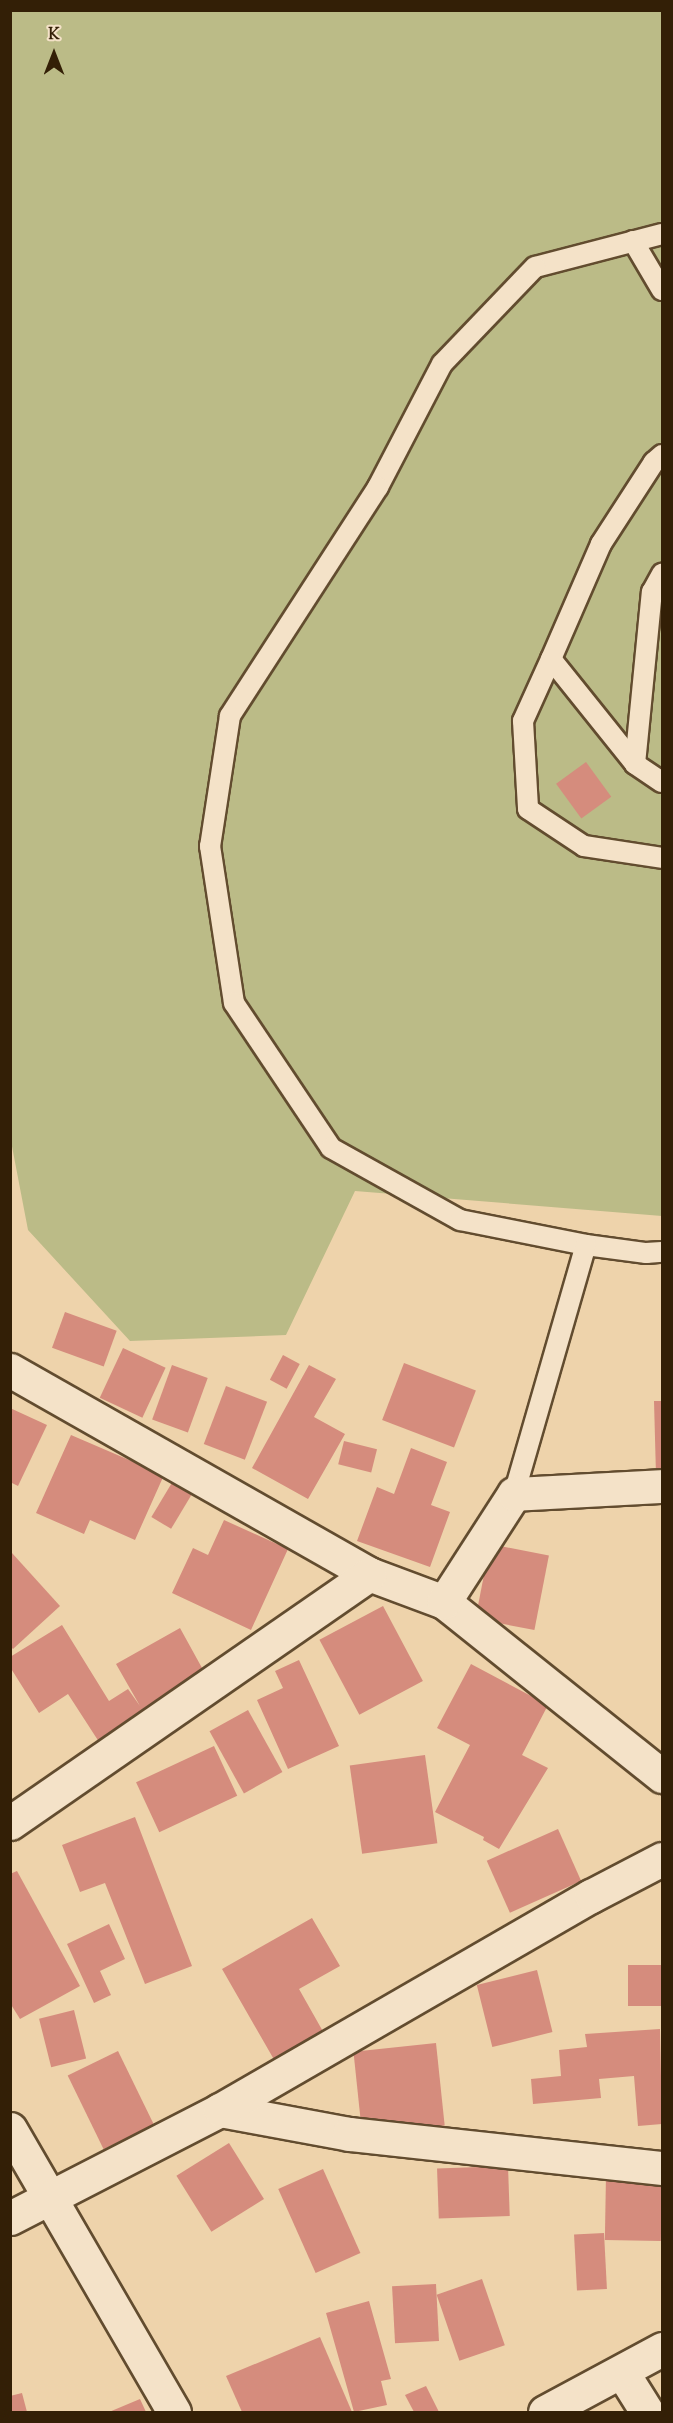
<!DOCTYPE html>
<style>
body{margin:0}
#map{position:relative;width:673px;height:2423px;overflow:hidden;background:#eed3ab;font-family:"Sorts Mill Goudy",serif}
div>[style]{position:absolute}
.green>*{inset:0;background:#bbbb87}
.building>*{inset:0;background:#d58c7d;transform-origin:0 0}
.roads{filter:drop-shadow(2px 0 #624c2f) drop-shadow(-2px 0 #624c2f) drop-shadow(0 2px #624c2f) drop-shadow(0 -2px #624c2f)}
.lane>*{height:20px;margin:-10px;padding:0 10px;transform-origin:10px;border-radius:10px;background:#f4e2c8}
.street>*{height:33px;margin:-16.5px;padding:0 16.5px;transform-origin:16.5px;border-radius:16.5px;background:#f4e2c8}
span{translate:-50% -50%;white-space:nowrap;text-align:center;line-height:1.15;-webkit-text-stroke:4.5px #f4e2c8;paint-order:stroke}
.frame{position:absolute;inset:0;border:12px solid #331f06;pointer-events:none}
.north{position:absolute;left:24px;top:24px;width:60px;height:60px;-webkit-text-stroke:4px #f4e2c8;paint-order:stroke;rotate:0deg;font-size:16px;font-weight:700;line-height:24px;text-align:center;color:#331f06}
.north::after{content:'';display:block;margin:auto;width:21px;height:27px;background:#331f06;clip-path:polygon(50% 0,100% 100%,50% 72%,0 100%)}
</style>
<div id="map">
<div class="green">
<i style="clip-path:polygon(10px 11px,662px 11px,662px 1216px,355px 1191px,286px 1335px,130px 1341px,28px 1230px,10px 1136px)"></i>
</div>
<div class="building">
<i style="left:586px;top:762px;width:43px;height:37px;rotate:54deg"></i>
<i style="left:65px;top:1312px;width:55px;height:38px;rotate:20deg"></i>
<i style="left:123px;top:1348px;width:47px;height:55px;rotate:25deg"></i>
<i style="left:283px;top:1355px;width:19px;height:28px;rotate:28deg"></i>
<i style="left:404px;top:1363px;width:77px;height:61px;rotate:21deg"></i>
<i style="left:172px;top:1365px;width:38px;height:58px;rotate:20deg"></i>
<i style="clip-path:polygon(309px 1365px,336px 1379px,314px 1417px,345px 1434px,308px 1499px,252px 1468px)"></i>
<i style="left:226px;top:1386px;width:44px;height:62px;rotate:21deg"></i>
<i style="clip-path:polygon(654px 1401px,662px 1401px,662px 1474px,656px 1475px)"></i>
<i style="clip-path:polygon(10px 1408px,47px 1425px,18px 1486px,10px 1482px)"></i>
<i style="clip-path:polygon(71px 1435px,164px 1475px,135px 1540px,90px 1520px,84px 1534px,36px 1513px)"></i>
<i style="left:344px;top:1441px;width:34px;height:24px;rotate:14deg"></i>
<i style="clip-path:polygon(411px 1448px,447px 1462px,431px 1505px,450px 1512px,430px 1567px,357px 1541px,377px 1487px,394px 1494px)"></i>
<i style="left:173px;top:1481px;width:23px;height:42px;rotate:31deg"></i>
<i style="clip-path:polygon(224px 1520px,288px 1549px,251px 1630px,172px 1593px,193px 1548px,208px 1555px)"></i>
<i style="left:490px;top:1544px;width:60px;height:76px;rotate:11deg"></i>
<i style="clip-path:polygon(12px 1553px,60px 1606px,13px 1649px,10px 1646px)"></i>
<i style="left:383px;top:1606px;width:85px;height:72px;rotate:62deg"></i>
<i style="clip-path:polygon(62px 1625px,109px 1701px,128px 1689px,140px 1706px,116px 1664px,180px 1628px,207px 1677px,101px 1745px,68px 1694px,39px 1713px,10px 1667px,10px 1657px)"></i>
<i style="clip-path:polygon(299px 1660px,339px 1746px,288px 1769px,257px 1700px,283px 1688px,275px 1671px)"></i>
<i style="clip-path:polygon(471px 1664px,548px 1705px,522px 1755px,548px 1768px,499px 1849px,483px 1840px,484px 1837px,435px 1812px,470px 1745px,437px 1728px)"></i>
<i style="left:248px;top:1710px;width:71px;height:44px;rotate:61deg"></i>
<i style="left:214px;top:1746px;width:55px;height:86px;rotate:65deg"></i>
<i style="left:425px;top:1755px;width:89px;height:76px;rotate:82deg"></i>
<i style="clip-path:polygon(135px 1817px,192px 1966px,145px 1984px,105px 1883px,80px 1892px,62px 1845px)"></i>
<i style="left:558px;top:1829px;width:57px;height:78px;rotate:66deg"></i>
<i style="clip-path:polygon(17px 1871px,80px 1986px,20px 2019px,10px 2003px,10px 1874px)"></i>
<i style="clip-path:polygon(312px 1918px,340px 1966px,299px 1989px,325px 2035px,276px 2063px,222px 1969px)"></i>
<i style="clip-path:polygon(109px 1924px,125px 1959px,100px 1971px,111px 1995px,94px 2003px,67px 1944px)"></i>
<i style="left:662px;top:1965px;width:41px;height:34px;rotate:90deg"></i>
<i style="left:537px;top:1970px;width:64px;height:62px;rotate:76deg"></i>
<i style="left:74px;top:2010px;width:50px;height:36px;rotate:76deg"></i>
<i style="clip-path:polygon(660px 2029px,662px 2124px,638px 2126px,634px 2076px,599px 2079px,601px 2098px,533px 2104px,531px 2079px,561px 2076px,559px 2050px,587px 2047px,585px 2034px)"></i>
<i style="left:436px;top:2043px;width:83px;height:83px;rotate:84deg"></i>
<i style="left:118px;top:2051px;width:82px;height:56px;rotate:64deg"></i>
<i style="left:229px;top:2143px;width:66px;height:62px;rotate:58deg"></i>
<i style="left:508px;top:2166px;width:50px;height:71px;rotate:88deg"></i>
<i style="left:323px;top:2169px;width:92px;height:49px;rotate:66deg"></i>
<i style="left:606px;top:2175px;width:56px;height:65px;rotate:1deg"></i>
<i style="left:604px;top:2233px;width:56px;height:30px;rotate:87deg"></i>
<i style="left:482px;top:2279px;width:70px;height:48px;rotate:71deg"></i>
<i style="left:436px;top:2284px;width:57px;height:44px;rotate:87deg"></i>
<i style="clip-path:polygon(369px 2301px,391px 2379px,381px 2381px,387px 2405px,354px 2412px,326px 2313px)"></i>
<i style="clip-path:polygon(320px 2337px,352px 2412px,242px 2412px,226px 2376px)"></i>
<i style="clip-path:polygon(426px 2386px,439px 2412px,414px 2412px,405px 2395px)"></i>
<i style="clip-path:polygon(22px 2393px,27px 2412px,10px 2412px,10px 2396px)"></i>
<i style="clip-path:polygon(140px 2399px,146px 2412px,109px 2412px)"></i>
</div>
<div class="roads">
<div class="lane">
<i style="left:662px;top:234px;width:131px;rotate:165.4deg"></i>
<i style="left:535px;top:267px;width:134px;rotate:133.8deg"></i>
<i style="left:442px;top:364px;width:139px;rotate:117.5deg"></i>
<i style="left:378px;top:487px;width:273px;rotate:122.9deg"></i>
<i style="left:230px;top:716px;width:132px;rotate:98.7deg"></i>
<i style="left:210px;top:846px;width:159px;rotate:81.3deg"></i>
<i style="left:234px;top:1003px;width:174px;rotate:56.2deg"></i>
<i style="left:331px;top:1148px;width:148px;rotate:29.2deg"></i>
<i style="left:460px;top:1220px;width:128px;rotate:11.2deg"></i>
<i style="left:586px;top:1245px;width:61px;rotate:7.6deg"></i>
<i style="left:646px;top:1253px;width:16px;rotate:-4deg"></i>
<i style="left:633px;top:241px;width:57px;rotate:59.4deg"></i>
<i style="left:662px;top:455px;width:11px;rotate:139deg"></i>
<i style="left:654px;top:462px;width:98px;rotate:122.9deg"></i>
<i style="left:601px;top:544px;width:125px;rotate:113.5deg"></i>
<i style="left:551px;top:659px;width:134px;rotate:51.3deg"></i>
<i style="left:635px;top:764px;width:32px;rotate:34deg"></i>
<i style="left:551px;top:659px;width:68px;rotate:114.3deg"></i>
<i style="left:523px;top:721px;width:88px;rotate:86.7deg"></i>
<i style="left:528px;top:809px;width:67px;rotate:33.5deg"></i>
<i style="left:584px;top:846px;width:79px;rotate:8.7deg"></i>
<i style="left:635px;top:764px;width:173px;rotate:-84.4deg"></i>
<i style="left:652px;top:592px;width:21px;rotate:-61deg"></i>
<i style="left:514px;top:1494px;width:259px;rotate:-73.9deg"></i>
</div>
<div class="street">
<i style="left:10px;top:1370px;width:413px;rotate:29.6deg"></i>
<i style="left:369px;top:1574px;width:80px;rotate:20.5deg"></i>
<i style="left:444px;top:1602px;width:279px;rotate:38.6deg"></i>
<i style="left:444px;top:1602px;width:129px;rotate:-57.1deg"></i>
<i style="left:514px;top:1494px;width:148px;rotate:-3.1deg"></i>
<i style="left:10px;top:1823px;width:437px;rotate:-34.7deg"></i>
<i style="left:220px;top:2110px;width:131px;rotate:10.5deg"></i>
<i style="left:349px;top:2134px;width:315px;rotate:6.2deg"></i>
<i style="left:10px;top:2129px;width:327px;rotate:59.9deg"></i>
<i style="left:10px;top:2218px;width:236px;rotate:-27.2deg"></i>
<i style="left:220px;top:2110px;width:428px;rotate:-30deg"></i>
<i style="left:591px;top:1896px;width:80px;rotate:-27.5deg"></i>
<i style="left:622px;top:2372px;width:47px;rotate:58deg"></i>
<i style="left:545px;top:2412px;width:133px;rotate:-28.3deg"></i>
</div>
</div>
<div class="frame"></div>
<div class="north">K</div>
</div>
